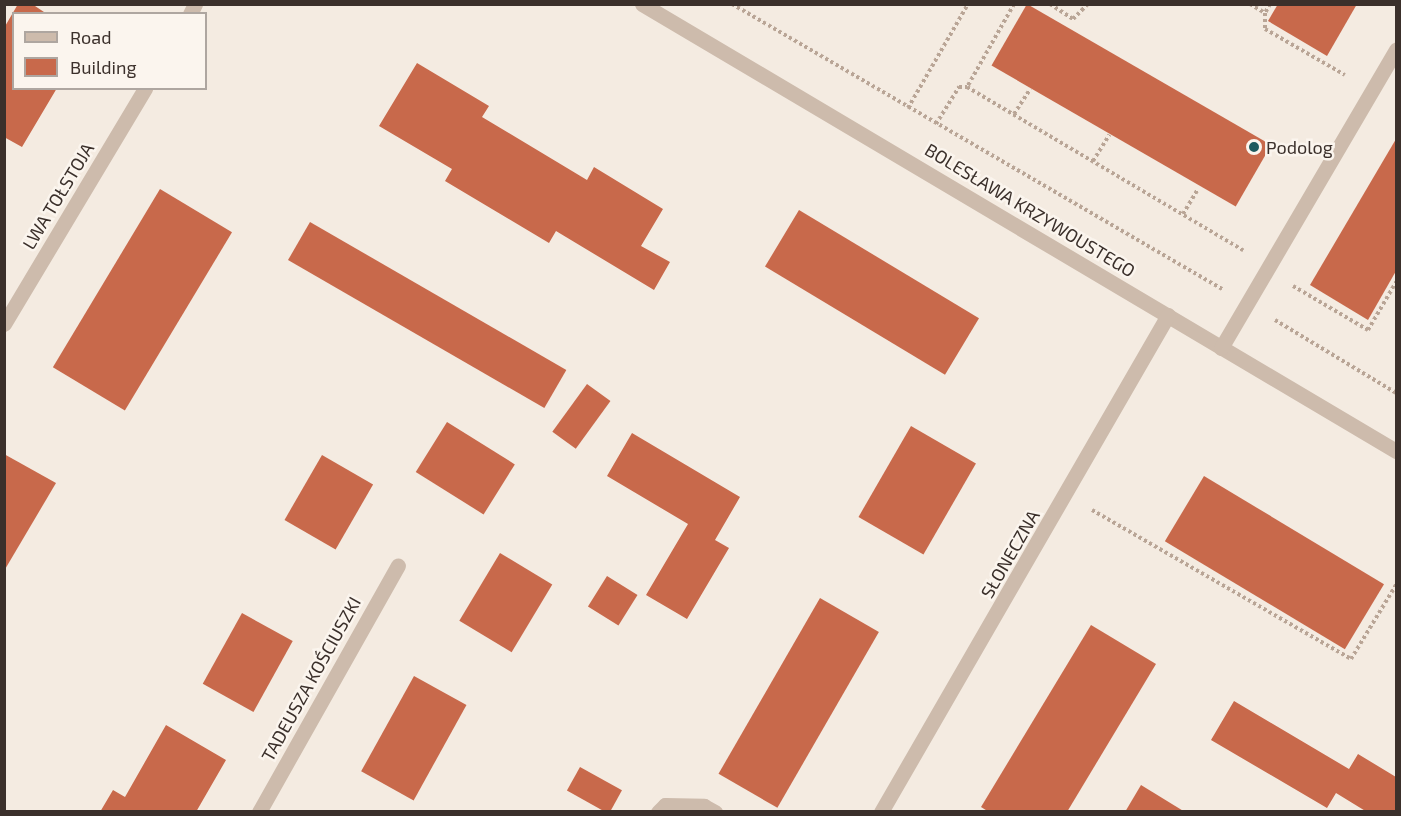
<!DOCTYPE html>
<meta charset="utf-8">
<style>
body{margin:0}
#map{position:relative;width:1401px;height:816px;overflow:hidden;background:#f4ebe1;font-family:"Exo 2",sans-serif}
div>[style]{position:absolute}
.building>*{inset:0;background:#c8694b;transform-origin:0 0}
.path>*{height:4px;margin-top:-2px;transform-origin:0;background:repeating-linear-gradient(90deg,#b9a596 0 3px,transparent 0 6px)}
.minor>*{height:15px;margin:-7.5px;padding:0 7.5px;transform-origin:7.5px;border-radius:7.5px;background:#cdbbac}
.dots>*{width:16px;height:16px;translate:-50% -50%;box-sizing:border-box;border:3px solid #fbf5ee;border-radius:50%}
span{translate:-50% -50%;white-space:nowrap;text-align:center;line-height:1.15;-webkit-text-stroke:5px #fbf5ee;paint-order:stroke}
.poi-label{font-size:18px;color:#3b302b}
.left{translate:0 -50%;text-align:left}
.street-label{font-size:18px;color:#3b302b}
.frame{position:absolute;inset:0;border:6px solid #3b302b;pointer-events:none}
.legend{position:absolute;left:12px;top:12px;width:195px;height:78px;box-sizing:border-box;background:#fbf5ee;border:2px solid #aea6a0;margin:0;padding:8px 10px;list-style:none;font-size:18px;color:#3b302b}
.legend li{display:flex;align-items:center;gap:12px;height:30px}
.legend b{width:30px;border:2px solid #aea6a0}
</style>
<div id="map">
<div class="building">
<i style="clip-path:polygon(18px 4px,32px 4px,47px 14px,14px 14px,14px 88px,57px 88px,22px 147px,4px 137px,4px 28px)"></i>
<i style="left:1027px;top:4px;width:282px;height:71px;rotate:30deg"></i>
<i style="clip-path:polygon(1278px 4px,1357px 4px,1327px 56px,1268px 21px)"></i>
<i style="clip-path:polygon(417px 63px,489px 106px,482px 117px,587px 180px,594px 167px,663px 209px,641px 246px,670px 262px,654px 290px,556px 231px,549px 243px,445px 181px,452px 169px,379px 126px)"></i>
<i style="clip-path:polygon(1396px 139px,1396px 271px,1368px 320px,1310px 285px)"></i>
<i style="left:160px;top:189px;width:84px;height:208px;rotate:31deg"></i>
<i style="left:799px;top:210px;width:210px;height:66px;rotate:31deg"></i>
<i style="left:310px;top:222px;width:296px;height:44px;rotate:30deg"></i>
<i style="left:587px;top:384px;width:29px;height:59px;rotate:36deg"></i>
<i style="left:447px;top:422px;width:80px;height:59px;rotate:32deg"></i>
<i style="left:911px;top:426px;width:75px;height:105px;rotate:30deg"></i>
<i style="clip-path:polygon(632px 433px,740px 497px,715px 540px,729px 548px,687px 619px,646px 595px,688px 524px,607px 476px)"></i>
<i style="clip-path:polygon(4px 454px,56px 483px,4px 571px)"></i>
<i style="left:322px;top:455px;width:59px;height:75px;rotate:30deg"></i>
<i style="left:1204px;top:476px;width:210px;height:76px;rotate:31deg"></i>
<i style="left:500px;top:553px;width:61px;height:79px;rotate:31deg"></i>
<i style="left:607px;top:576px;width:36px;height:36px;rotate:32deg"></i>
<i style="left:820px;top:598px;width:68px;height:203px;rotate:30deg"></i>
<i style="left:242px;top:613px;width:58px;height:81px;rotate:29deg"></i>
<i style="clip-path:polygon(1091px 625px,1156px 664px,1067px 812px,989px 812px,981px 807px)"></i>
<i style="left:414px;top:676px;width:60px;height:109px;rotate:29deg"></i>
<i style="clip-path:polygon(1234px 701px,1349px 769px,1358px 754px,1396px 777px,1396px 812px,1367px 812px,1336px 793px,1327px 808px,1211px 740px)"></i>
<i style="clip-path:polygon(166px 725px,226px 760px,196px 812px,100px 812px,113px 790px,125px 797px)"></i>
<i style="left:580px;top:767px;width:48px;height:27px;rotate:29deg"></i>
<i style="clip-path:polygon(1141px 785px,1185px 812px,1125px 812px)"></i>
</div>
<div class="path">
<i style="left:732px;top:4px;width:567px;rotate:30.18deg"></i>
<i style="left:1014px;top:4px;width:95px;rotate:119.5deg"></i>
<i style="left:967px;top:87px;width:321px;rotate:30.6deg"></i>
<i style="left:1050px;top:4px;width:27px;rotate:33deg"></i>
<i style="left:1073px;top:19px;width:21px;rotate:-45deg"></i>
<i style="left:1250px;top:4px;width:17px;rotate:31deg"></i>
<i style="left:1270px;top:4px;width:10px;rotate:119deg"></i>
<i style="left:1265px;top:13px;width:16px;rotate:90deg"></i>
<i style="left:1265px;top:29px;width:92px;rotate:29.9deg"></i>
<i style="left:908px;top:108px;width:120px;rotate:-60deg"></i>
<i style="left:1014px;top:114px;width:30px;rotate:-57deg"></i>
<i style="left:936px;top:124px;width:44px;rotate:-58.1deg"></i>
<i style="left:959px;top:87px;width:8px"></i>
<i style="left:1093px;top:161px;width:31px;rotate:-58deg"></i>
<i style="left:1183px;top:214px;width:29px;rotate:-59deg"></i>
<i style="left:1293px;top:286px;width:87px;rotate:30.4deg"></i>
<i style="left:1368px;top:330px;width:56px;rotate:-59.7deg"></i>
<i style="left:1275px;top:320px;width:141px;rotate:31.1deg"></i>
<i style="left:1092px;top:510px;width:299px;rotate:29.9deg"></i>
<i style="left:1351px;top:659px;width:87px;rotate:-58.7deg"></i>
</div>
<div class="minor">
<i style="left:642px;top:4px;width:877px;rotate:30.66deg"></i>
<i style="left:190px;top:14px;width:11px;rotate:-63deg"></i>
<i style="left:4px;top:324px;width:275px;rotate:-59.1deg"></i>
<i style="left:1221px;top:348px;width:346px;rotate:-59.6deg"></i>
<i style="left:259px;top:812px;width:283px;rotate:-60.6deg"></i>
<i style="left:658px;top:812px;width:10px;rotate:-45deg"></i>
<i style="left:665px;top:805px;width:39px;rotate:1deg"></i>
<i style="left:704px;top:806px;width:13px;rotate:29deg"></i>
<i style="left:881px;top:812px;width:574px;rotate:-60deg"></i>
</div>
<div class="dots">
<i style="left:1254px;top:147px;background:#1f5a5e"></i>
</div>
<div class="poi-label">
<span class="left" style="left:1266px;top:147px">Podolog</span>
</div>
<div class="street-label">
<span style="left:58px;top:196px;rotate:-59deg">LWA TOŁSTOJA</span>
<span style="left:1030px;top:210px;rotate:31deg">BOLESŁAWA KRZYWOUSTEGO</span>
<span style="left:1010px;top:554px;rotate:-60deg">SŁONECZNA</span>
<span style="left:311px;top:679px;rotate:-61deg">TADEUSZA KOŚCIUSZKI</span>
</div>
<div class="frame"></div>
<ul class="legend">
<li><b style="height:8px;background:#cdbbac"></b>Road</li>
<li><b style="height:16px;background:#c8694b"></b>Building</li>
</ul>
</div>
